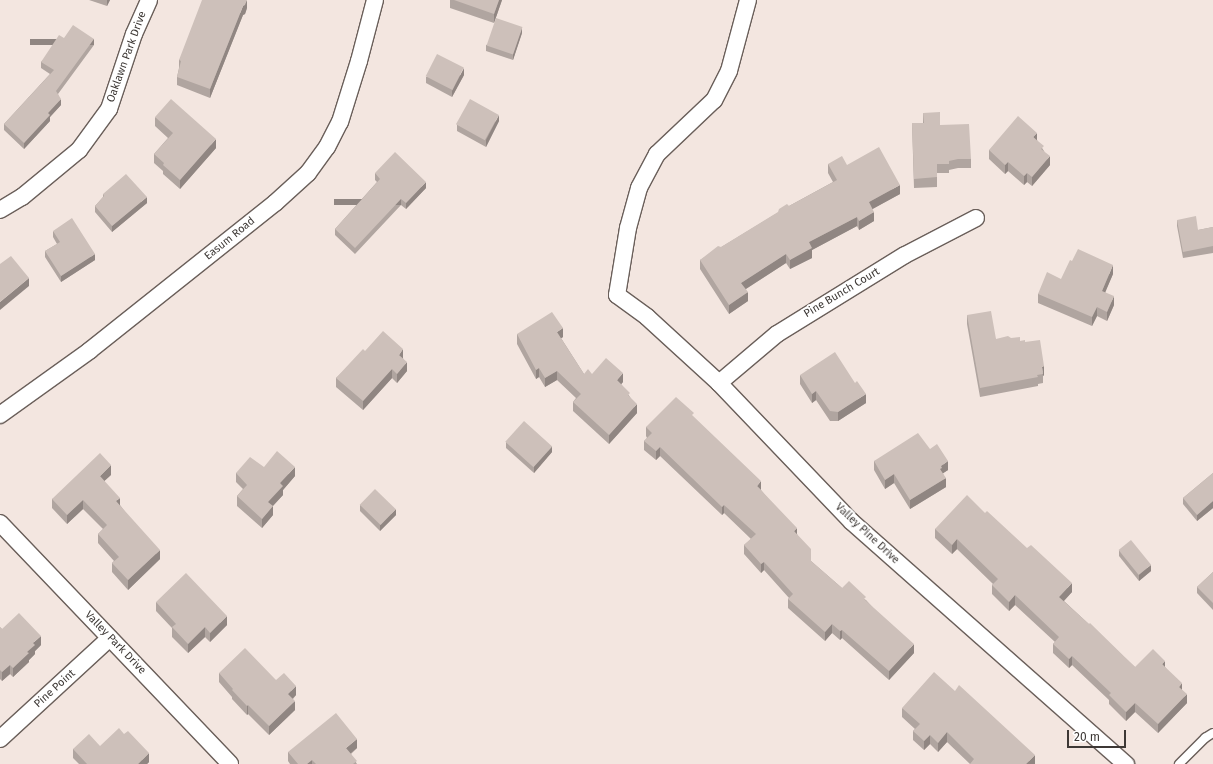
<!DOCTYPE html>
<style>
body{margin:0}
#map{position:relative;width:1213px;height:764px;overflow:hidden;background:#f3e6e0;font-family:"Fira Sans",sans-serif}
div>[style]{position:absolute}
.roads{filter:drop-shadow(1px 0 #6a5f5a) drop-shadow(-1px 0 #6a5f5a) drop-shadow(0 1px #6a5f5a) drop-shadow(0 -1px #6a5f5a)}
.lane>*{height:8px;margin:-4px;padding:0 4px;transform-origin:4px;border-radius:4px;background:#fff}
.street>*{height:16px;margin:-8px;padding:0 8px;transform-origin:8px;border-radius:8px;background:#fff}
.wall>*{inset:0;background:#b0a5a0}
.shaded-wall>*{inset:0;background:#908682;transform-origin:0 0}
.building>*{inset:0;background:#cdc0ba;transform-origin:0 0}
span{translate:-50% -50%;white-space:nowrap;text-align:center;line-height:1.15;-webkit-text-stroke:3.5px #fff;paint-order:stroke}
.street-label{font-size:11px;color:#3d3835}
.scale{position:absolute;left:1067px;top:730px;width:59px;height:18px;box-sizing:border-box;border:2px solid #3d3835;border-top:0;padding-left:5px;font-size:12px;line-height:14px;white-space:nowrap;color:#3d3835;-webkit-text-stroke:3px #fff;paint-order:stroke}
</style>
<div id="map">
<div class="roads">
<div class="lane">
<i style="left:1179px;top:764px;width:37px;rotate:-45deg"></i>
<i style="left:1205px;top:738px;width:9px;rotate:-32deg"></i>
</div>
<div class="street">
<i style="left:748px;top:0;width:73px;rotate:105deg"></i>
<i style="left:729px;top:71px;width:33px;rotate:117deg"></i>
<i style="left:714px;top:100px;width:79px;rotate:136.5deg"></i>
<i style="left:657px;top:154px;width:38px;rotate:118deg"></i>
<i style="left:639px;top:188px;width:41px;rotate:105.4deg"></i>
<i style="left:628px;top:228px;width:68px;rotate:99.3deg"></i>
<i style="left:617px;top:295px;width:37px;rotate:36deg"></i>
<i style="left:647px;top:317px;width:98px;rotate:42.5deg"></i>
<i style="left:719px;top:383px;width:192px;rotate:46.3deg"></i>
<i style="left:852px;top:522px;width:366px;rotate:41.5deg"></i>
<i style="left:0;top:210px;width:26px;rotate:-31deg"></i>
<i style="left:22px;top:197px;width:74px;rotate:-39.5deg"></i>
<i style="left:79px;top:150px;width:51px;rotate:-53.8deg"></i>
<i style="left:109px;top:109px;width:79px;rotate:-71.6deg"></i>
<i style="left:134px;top:34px;width:37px;rotate:-66deg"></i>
<i style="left:719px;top:383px;width:76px;rotate:-40.2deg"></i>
<i style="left:777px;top:334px;width:150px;rotate:-31.7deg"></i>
<i style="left:905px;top:255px;width:80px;rotate:-27.5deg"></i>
<i style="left:0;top:415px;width:110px;rotate:-35.7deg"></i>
<i style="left:89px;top:351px;width:238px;rotate:-38.5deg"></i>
<i style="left:275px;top:203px;width:45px;rotate:-42.3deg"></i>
<i style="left:308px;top:173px;width:32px;rotate:-54deg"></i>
<i style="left:327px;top:147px;width:28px;rotate:-63deg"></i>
<i style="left:340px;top:122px;width:64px;rotate:-72.7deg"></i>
<i style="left:359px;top:61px;width:63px;rotate:-75.3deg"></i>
<i style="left:0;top:523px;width:333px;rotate:46.3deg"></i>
<i style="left:0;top:739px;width:149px;rotate:-42.6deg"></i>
</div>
</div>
<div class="wall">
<i style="clip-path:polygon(89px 0,110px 0,107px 6px)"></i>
<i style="clip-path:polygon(450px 0,502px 0,494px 23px,450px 8px)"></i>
<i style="clip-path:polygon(247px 8px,245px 14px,243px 15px,210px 98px,177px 85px,177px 77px,179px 68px,179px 60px)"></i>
<i style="clip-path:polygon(522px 33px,513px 60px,486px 51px,486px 45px)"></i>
<i style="clip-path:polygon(64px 38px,94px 45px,58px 94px,61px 105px,50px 117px,50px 121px,24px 149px,4px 130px,4px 124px,50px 74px,41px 68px,41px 62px)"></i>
<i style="clip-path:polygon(464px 75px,452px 97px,426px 83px,426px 77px)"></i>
<i style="clip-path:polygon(923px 113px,940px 125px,971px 159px,971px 168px,958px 168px,949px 170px,949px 173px,937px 173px,937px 187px,914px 188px,912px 123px,923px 123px)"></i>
<i style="clip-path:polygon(155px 117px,216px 148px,180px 189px,163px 174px,163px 171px,154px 163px,154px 154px,168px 138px,155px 126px)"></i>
<i style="clip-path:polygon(499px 121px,486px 147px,457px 131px,457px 125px)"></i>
<i style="clip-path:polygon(1037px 140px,1044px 151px,1050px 165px,1032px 186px,1027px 182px,1024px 185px,1008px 171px,1005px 174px,989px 159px,989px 150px)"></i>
<i style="clip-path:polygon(828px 164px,847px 165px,900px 194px,872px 209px,874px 221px,859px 230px,857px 226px,812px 250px,812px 258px,790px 269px,786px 263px,746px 289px,748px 301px,729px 314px,700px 269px,700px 260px,789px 206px,833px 182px,828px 173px)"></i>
<i style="clip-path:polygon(375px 173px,426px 188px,406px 209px,401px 205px,355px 254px,335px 235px,335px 229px,377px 182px,375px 180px)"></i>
<i style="clip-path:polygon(103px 194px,147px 203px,112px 232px,95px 212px,95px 206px,103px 197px)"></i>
<i style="clip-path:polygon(1177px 220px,1198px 230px,1213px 227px,1213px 253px,1183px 258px,1177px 226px)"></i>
<i style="clip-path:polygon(53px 231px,95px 260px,61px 282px,45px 257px,45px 251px,57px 244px,53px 237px)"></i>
<i style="clip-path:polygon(1113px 274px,1105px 292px,1114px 305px,1107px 321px,1097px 316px,1092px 326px,1038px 303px,1038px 294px,1061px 279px)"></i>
<i style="clip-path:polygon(967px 315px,996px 339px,1020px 341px,1025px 342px,1044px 375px,1043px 376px,1043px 383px,1038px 384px,1038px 386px,980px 397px,967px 324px)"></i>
<i style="clip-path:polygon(517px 334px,563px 337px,561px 338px,584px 374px,592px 374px,623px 382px,621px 384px,630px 397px,637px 413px,609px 444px,573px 411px,573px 402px,576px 398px,557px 380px,545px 387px,539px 377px,536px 379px,517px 344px)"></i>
<i style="clip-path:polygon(365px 351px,403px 358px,407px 371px,397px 383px,392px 378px,363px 410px,336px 387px,336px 378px)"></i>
<i style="clip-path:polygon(800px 375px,866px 403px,838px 421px,830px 421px,816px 400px,812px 403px,800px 384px)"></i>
<i style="clip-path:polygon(694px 418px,761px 490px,797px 534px,811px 561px,842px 588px,866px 600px,914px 653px,889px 680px,842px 638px,840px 640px,832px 633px,825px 641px,788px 608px,788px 599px,789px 598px,764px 570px,761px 573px,744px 554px,744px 545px,751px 539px,724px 513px,722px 515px,660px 456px,656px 460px,644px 450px,644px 441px,647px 438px,646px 436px,646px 427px)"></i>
<i style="clip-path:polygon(506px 442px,552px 452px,534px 473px,506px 448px)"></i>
<i style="clip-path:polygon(930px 449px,948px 470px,943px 473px,946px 487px,910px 509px,894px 483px,885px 489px,874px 470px,874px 461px)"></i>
<i style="clip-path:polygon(264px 467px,295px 476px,283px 490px,283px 495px,273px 506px,273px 515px,262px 528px,237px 506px,237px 496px,243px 489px,236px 482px,236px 473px)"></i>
<i style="clip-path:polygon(1213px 473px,1213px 508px,1197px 521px,1183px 504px,1183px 498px)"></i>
<i style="clip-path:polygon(111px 475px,104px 481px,120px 505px,160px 559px,128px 590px,112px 572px,112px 563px,114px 561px,98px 543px,98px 534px,103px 529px,83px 509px,67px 524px,52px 508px,52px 499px)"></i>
<i style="clip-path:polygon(360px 505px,396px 515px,380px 531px,360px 511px)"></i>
<i style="clip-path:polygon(985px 513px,1072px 592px,1064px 601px,1135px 667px,1165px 667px,1182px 690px,1187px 703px,1158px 733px,1135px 712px,1126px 721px,1109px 704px,1109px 700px,1072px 665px,1069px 668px,1053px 653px,1053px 644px,1055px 642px,1015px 605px,1009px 611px,992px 594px,992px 585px,993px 584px,957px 549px,952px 554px,935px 538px,935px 529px)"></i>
<i style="clip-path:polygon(1119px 550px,1151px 571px,1139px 581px,1119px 556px)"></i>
<i style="clip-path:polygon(1213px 572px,1213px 610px,1197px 593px,1197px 587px)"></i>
<i style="clip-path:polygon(156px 602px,227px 625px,210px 642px,205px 637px,188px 653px,172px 637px,172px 628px,156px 611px)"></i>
<i style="clip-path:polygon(0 627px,2px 629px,41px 645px,35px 651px,35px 654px,29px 660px,29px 662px,13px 677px,10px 674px,2px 681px,0 679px)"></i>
<i style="clip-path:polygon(219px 673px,276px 680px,296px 695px,293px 699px,295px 710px,269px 735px,248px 714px,247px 715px,232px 699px,232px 697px,219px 682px)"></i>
<i style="clip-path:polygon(902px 708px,1035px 764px,970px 764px,947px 742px,938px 752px,930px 744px,924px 750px,913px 740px,913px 731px,915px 729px,902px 717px)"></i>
<i style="clip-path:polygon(100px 746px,149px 762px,147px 764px,79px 764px,73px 758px,73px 749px)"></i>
<i style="clip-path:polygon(357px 748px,351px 754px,357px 764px,290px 764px,288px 761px,288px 752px)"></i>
</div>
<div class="shaded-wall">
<i style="clip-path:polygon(107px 0,110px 0,107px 6px)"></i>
<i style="clip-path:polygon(247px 0,247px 8px,245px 14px,243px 15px,210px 98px,210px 89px,243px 6px)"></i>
<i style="clip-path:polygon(499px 0,502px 0,494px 23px,494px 14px)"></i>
<i style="clip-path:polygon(522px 27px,522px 33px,513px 60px,513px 54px)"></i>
<i style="left:94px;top:39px;width:6px;height:64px;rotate:90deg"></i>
<i style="clip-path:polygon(464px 68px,464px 75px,452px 97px,452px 91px)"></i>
<i style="clip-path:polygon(61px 99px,61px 105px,50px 117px,50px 121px,24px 149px,24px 143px,48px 113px)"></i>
<i style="clip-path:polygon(499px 115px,499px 121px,486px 147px,486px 140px)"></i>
<i style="clip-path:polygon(1037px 133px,1037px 142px,1033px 137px)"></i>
<i style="clip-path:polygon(216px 139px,216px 148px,180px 189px,180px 180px)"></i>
<i style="clip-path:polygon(1050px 156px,1050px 165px,1032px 186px,1032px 177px)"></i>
<i style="clip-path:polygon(1008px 162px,1008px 171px,1005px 174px,1005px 165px)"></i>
<i style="clip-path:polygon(1027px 173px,1027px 182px,1024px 185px,1024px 176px)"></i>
<i style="clip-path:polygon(426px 182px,426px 188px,406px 209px,406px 203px)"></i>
<i style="clip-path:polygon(900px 185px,900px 194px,869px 211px,869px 202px)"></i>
<i style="clip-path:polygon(147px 197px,147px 203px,112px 232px,112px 226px)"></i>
<i style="left:401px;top:199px;width:6px;height:67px;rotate:90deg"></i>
<i style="clip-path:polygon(874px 212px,874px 221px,859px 230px,859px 221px)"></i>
<i style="clip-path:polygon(857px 217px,857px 226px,812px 250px,812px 258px,790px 269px,790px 260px,809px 242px)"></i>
<i style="clip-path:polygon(95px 254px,95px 260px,61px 282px,61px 276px)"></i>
<i style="clip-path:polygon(786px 254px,786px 263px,741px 292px,741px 283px)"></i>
<i style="clip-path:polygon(1113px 265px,1113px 274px,1102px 300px,1102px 291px)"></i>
<i style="clip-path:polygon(29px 278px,29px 286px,0 310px,0 302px)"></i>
<i style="clip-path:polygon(748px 292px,748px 301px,729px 314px,729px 305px)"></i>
<i style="clip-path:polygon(1114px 296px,1114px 305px,1107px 321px,1107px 312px)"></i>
<i style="clip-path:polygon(1097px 307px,1097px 316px,1092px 326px,1092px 317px)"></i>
<i style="clip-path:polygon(563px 328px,563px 337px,557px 341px,557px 332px)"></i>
<i style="clip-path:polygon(403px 349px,403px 358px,399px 364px,399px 355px)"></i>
<i style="clip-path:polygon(407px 362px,407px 371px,397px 383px,397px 374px)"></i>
<i style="clip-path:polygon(1044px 366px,1044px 375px,1043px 376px,1042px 367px)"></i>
<i style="clip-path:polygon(539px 368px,539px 377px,536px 379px,536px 370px)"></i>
<i style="clip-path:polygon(392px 369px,392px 378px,363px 410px,363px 401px)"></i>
<i style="clip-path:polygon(557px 371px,557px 380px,545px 387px,545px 378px)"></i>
<i style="clip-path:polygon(623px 373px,623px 382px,617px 389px,617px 380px)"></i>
<i style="clip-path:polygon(816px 391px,816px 400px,812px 403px,812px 394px)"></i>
<i style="clip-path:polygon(866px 394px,866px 403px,838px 421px,838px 412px)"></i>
<i style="clip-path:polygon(637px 404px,637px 413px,609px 444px,609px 435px)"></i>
<i style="clip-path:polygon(552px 446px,552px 452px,534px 473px,534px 466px)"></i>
<i style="clip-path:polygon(660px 447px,660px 456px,656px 460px,656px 451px)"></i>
<i style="clip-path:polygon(948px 461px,948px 470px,942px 474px,940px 469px,941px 466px)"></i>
<i style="clip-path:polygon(111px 465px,111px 475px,100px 485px,100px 476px)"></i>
<i style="clip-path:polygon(295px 467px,295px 476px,283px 490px,283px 495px,268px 511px,268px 502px,280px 483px)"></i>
<i style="clip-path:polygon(894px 474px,894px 483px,885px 489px,885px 480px)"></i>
<i style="clip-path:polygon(946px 478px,946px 487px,910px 509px,910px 500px)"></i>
<i style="clip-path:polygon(761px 481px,761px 490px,757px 486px)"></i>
<i style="clip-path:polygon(120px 498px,120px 507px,116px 501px)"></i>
<i style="clip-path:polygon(83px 500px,83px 509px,67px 524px,67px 515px)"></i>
<i style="clip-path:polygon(1213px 501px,1213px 508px,1197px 521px,1197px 515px)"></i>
<i style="clip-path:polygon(724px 505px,724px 513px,722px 515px,722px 507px)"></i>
<i style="clip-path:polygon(273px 506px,273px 515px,262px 528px,262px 519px)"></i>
<i style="clip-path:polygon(396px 509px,396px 515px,380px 531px,380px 525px)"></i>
<i style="clip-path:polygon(797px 528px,797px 537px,794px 531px)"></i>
<i style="clip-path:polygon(957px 539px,957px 549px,952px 554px,952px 545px)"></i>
<i style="clip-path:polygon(160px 550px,160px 559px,128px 590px,128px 580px)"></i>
<i style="clip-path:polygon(764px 562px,764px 570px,761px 573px,761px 564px)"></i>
<i style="clip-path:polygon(1151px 565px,1151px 571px,1139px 581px,1139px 574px)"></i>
<i style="clip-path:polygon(1072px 583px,1072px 592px,1059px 606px,1059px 597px)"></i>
<i style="clip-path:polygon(1015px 595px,1015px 605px,1009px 611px,1009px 602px)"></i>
<i style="clip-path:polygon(227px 616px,227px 625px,210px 642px,210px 633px)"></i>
<i style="clip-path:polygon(832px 624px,832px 633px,825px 641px,825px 632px)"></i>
<i style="clip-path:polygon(205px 627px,205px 637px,188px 653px,188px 644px)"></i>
<i style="clip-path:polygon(842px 630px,842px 638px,840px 640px,840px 631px)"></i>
<i style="clip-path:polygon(41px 636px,41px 645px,35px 651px,35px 654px,29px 660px,29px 662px,13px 677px,13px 668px,27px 652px,33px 643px)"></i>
<i style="clip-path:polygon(914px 644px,914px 653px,889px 680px,889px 671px)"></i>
<i style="clip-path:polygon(1072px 656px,1072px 665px,1069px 668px,1069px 659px)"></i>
<i style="clip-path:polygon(1165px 661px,1165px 670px,1162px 664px)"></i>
<i style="clip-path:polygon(10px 665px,10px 674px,2px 681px,2px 672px)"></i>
<i style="clip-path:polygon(1182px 683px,1182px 692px,1179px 687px)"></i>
<i style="clip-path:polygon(296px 686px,296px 695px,288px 703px,288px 694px)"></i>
<i style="clip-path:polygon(1187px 694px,1187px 703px,1158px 733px,1158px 724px)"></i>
<i style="clip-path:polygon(295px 701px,295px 710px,269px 735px,269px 726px)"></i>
<i style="clip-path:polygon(1135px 703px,1135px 712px,1126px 721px,1126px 712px)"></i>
<i style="clip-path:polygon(248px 705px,248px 714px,247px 715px,247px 706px)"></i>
<i style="clip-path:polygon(947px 732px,947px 742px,938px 752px,938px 743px)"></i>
<i style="clip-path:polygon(930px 735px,930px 744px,924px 750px,924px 741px)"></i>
<i style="clip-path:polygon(357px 739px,357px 748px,346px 757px,346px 748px)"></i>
<i style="clip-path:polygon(149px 753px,149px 762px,147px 764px,138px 764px)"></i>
<i style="clip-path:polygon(1035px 755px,1035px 764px,1026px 764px)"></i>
<i style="clip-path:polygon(312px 760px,312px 764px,307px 764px)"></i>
</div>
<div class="building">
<i style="clip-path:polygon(202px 0,247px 0,245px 5px,243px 6px,210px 89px,177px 77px,181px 61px,179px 60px)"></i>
<i style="clip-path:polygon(454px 0,499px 0,494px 14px)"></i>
<i style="left:496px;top:18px;width:28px;height:29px;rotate:19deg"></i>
<i style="clip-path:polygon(73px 25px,94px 39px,56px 91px,61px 99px,48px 113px,50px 115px,24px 143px,4px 124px,54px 70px,41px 62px,59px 35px,64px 38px)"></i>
<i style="left:437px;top:54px;width:30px;height:25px;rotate:27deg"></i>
<i style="clip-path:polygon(171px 99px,216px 139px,180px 180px,163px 165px,164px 163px,154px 154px,173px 133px,155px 117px)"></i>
<i style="left:470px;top:99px;width:33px;height:29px;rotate:29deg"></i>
<i style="clip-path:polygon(940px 112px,940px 125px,969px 124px,971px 159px,958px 159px,949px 161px,949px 164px,937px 164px,937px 177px,914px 179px,912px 123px,924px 123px,923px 113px)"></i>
<i style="clip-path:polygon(1018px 116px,1037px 133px,1033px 137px,1044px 146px,1041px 149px,1050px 156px,1032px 177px,1027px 173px,1024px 176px,1008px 162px,1005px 165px,989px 150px)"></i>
<i style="clip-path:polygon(879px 147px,900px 185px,869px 202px,874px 212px,859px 221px,857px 217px,809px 242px,812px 248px,790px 260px,786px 254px,741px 283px,748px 292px,729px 305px,700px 260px,718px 246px,721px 247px,778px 212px,779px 209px,787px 204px,789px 206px,837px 180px,828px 164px,842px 156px,847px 165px)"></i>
<i style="clip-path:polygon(395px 152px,426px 182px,406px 203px,401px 199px,355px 248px,335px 229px,380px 179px,375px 173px)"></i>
<i style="clip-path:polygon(126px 174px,147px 197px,112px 226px,95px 206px,104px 196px,103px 194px)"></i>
<i style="clip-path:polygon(1196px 216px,1198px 230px,1213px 227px,1213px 246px,1183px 252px,1177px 220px)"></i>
<i style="clip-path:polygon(72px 218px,95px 254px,61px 276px,45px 251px,60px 242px,53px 231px)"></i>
<i style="clip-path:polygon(1078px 249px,1113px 265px,1102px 291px,1114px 296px,1107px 312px,1097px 307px,1092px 317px,1038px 294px,1047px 272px,1061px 279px,1070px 260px,1072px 261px)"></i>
<i style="clip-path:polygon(11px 256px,29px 278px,0 302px,0 264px)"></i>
<i style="clip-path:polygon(991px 311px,996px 339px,1008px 336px,1011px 338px,1020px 337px,1020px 341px,1025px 340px,1025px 342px,1040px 340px,1044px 366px,1042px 367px,1043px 374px,1037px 375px,1038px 377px,980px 388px,967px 315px)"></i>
<i style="clip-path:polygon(552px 312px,563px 328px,557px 332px,584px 374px,588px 369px,592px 374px,606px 358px,623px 373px,617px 380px,630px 393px,628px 395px,637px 404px,609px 435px,573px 402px,581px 394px,557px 371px,545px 378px,539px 368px,536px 370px,517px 334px)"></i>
<i style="clip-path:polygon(383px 331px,403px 349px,399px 355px,407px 362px,397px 374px,392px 369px,363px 401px,336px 378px,363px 349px,365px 351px)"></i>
<i style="clip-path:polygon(835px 352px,855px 383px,857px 381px,866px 394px,838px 412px,830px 411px,816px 391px,812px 394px,800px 375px)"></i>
<i style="clip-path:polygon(676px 397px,694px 413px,692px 415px,761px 481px,757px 486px,797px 528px,794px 531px,811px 549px,811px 561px,842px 588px,849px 581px,866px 597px,864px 599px,914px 644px,889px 671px,842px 630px,840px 631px,832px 624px,825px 632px,788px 599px,793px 594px,764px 562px,761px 564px,744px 545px,756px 534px,724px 505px,722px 507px,660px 447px,656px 451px,644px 441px,652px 433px,646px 427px)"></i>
<i style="left:524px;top:421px;width:38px;height:28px;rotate:42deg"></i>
<i style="clip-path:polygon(918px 433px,930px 449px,937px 444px,948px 461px,941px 466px,942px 468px,940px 469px,946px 478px,910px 500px,894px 474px,885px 480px,874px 461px)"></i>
<i style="clip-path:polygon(277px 451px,295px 467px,280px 483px,283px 486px,268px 502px,273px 506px,262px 519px,237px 496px,247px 485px,236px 473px,250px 457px,264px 467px)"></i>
<i style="clip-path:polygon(100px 453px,111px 465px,100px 476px,120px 498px,116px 501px,160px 550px,128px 580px,112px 563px,119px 557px,98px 534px,107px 525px,83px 500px,67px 515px,52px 499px)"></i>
<i style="clip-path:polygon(1213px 473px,1213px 501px,1197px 515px,1183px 498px)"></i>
<i style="left:375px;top:489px;width:29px;height:22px;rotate:44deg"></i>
<i style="clip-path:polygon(967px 495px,985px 513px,987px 511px,1027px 548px,1031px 545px,1072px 583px,1059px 597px,1089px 624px,1090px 623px,1135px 667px,1153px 649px,1165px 661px,1162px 664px,1182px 683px,1179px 687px,1187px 694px,1158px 724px,1135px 703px,1126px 712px,1109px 695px,1111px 693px,1072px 656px,1069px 659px,1053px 644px,1059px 637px,1015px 595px,1009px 602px,992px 585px,998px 579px,957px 539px,952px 545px,935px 529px)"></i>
<i style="left:1131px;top:540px;width:32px;height:16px;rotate:51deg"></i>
<i style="clip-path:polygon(1213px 572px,1213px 603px,1197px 587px)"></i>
<i style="clip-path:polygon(186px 573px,227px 616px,210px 633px,205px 627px,188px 644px,172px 627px,176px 624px,156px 602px)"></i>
<i style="clip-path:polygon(19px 613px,41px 636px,33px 643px,35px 645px,27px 652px,29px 653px,13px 668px,10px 665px,2px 672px,0 670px,0 627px,2px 629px)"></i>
<i style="clip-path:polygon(245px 648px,276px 680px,284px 673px,296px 686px,288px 694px,295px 701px,269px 726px,248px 705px,247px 706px,232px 690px,233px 689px,219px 673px)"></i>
<i style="clip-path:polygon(934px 672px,955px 691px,959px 685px,1035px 755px,1026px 764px,970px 764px,974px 759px,947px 732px,938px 743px,930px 735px,924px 741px,913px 731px,920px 724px,902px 708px)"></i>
<i style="clip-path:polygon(336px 713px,357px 739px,346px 748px,357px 761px,353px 764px,316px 764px,312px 760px,307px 764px,298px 764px,288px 752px)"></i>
<i style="clip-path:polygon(119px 728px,124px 734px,128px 731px,149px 753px,138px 764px,87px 764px,73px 749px,89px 734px,100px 746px)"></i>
</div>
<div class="street-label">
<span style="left:127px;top:57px;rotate:-70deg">Oaklawn Park Drive</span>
<span style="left:230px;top:239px;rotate:-39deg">Easum Road</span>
<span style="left:842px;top:293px;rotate:-31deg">Pine Bunch Court</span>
<span style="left:867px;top:534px;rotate:43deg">Valley Pine Drive</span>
<span style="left:115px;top:643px;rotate:46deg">Valley Park Drive</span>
<span style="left:55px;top:689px;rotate:-42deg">Pine Point</span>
</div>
<div class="scale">20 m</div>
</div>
